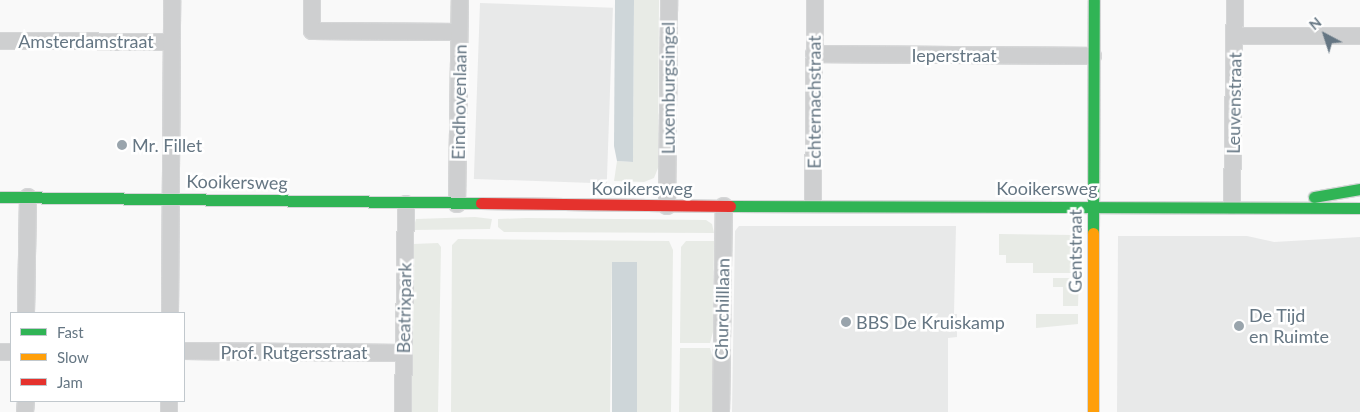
<!DOCTYPE html>
<style>
body{margin:0}
#map{position:relative;width:1360px;height:412px;overflow:hidden;background:#f9f9f9;font-family:Lato,sans-serif}
div>[style]{position:absolute}
.built>*{inset:0;background:#e8e9e9;transform-origin:0 0}
.green>*{inset:0;background:#e8ebe6}
.water>*{inset:0;background:#ced6d9;transform-origin:0 0}
.roads{filter:drop-shadow(1px 0 #d5d6d7) drop-shadow(-1px 0 #d5d6d7) drop-shadow(0 1px #d5d6d7) drop-shadow(0 -1px #d5d6d7)}
.street>*{height:16px;margin:-8px;padding:0 8px;transform-origin:8px;border-radius:8px;background:#cecfd0}
.fast>*{height:11px;margin:-5.5px;padding:0 5.5px;transform-origin:5.5px;border-radius:5.5px;background:#30b455}
.slow>*{height:11px;margin:-5.5px;padding:0 5.5px;transform-origin:5.5px;border-radius:5.5px;background:#ff9f0a}
.jam>*{height:11px;margin:-5.5px;padding:0 5.5px;transform-origin:5.5px;border-radius:5.5px;background:#e5322d}
.dots>*{width:14px;height:14px;translate:-50% -50%;box-sizing:border-box;border:2px solid #fff;border-radius:50%}
span{translate:-50% -50%;white-space:nowrap;text-align:center;line-height:1.15;-webkit-text-stroke:5px #fff;paint-order:stroke}
.street-label{font-size:18px;color:#657683}
.poi-label{font-size:18px;color:#657683}
.left{translate:0 -50%;text-align:left}
.legend{position:absolute;left:10px;top:312px;width:175px;height:90px;box-sizing:border-box;background:#fff;border:1px solid #c1c8cd;margin:0;padding:6px 9px;list-style:none;font-size:15px;color:#657683}
.legend li{display:flex;align-items:center;gap:10px;height:25px}
.legend b{width:25px;border:1px solid #c1c8cd}
.north{position:absolute;left:1300px;top:10px;width:50px;height:50px;-webkit-text-stroke:4px #fff;paint-order:stroke;rotate:320deg;font-size:14px;font-weight:700;line-height:20px;text-align:center;color:#657683}
.north::after{content:'';display:block;margin:auto;width:18px;height:22px;background:#657683;clip-path:polygon(50% 0,100% 100%,50% 72%,0 100%)}
</style>
<div id="map">
<div class="built">
<i style="left:480px;top:3px;width:133px;height:176px;rotate:2deg"></i>
<i style="clip-path:polygon(739px 226px,956px 226px,954px 314px,957px 314px,957px 337px,948px 338px,948px 412px,732px 412px,735px 231px)"></i>
<i style="clip-path:polygon(1118px 236px,1247px 236px,1274px 242px,1360px 237px,1360px 412px,1117px 412px)"></i>
</div>
<div class="green">
<i style="clip-path:polygon(634px 0,659px 0,658px 168px,654px 178px,644px 182px,614px 181px,617px 161px,633px 162px)"></i>
<i style="clip-path:polygon(475px 217px,492px 219px,490px 229px,413px 230px,416px 219px)"></i>
<i style="clip-path:polygon(526px 218px,706px 220px,712px 224px,714px 233px,504px 232px,498px 227px,498px 219px)"></i>
<i style="clip-path:polygon(999px 234px,1073px 235px,1073px 273px,1033px 273px,1033px 263px,1006px 263px,1006px 255px,999px 255px)"></i>
<i style="clip-path:polygon(458px 239px,669px 241px,673px 250px,671px 412px,635px 412px,637px 262px,612px 262px,610px 412px,451px 412px,452px 245px)"></i>
<i style="clip-path:polygon(686px 241px,714px 241px,713px 332px,710px 343px,680px 343px,681px 247px)"></i>
<i style="clip-path:polygon(438px 243px,441px 247px,438px 412px,410px 412px,413px 244px)"></i>
<i style="clip-path:polygon(1053px 278px,1079px 278px,1078px 306px,1063px 306px,1063px 287px,1053px 287px)"></i>
<i style="clip-path:polygon(1036px 314px,1078px 314px,1078px 324px,1036px 328px)"></i>
<i style="clip-path:polygon(680px 348px,710px 348px,713px 358px,713px 412px,679px 412px)"></i>
</div>
<div class="water">
<i style="clip-path:polygon(615px 0,634px 0,633px 162px,617px 161px,614px 146px)"></i>
<i style="left:612px;top:262px;width:25px;height:150px"></i>
</div>
<div class="roads">
<div class="street">
<i style="left:312px;top:0;width:31px;rotate:90deg"></i>
<i style="left:312px;top:31px;width:147px;rotate:0.4deg"></i>
<i style="left:1234px;top:36px;width:126px"></i>
<i style="left:0;top:41px;width:171px;rotate:0.3deg"></i>
<i style="left:814px;top:54px;width:279px;rotate:0.4deg"></i>
<i style="left:457px;top:204px;width:204px;rotate:-89.2deg"></i>
<i style="left:813px;top:204px;width:204px;rotate:-89.4deg"></i>
<i style="left:667px;top:206px;width:206px;rotate:-89.4deg"></i>
<i style="left:1232px;top:206px;width:206px;rotate:-89.2deg"></i>
<i style="left:26px;top:313px;width:116px;rotate:-89deg"></i>
<i style="left:170px;top:313px;width:313px;rotate:-89.6deg"></i>
<i style="left:184px;top:351px;width:220px;rotate:0.5deg"></i>
<i style="left:0;top:352px;width:11px"></i>
<i style="left:25px;top:412px;width:11px;rotate:-85deg"></i>
<i style="left:169px;top:412px;width:11px;rotate:-90deg"></i>
<i style="left:403px;top:412px;width:208px;rotate:-89.2deg"></i>
<i style="left:721px;top:412px;width:206px;rotate:-89.2deg"></i>
</div>
<div class="fast">
<i style="left:0;top:197px;width:481px;rotate:0.7deg"></i>
<i style="left:1314px;top:197px;width:47px;rotate:-9.9deg"></i>
<i style="left:730px;top:206px;width:630px;rotate:0.18deg"></i>
<i style="left:1093px;top:233px;width:233px;rotate:-89.8deg"></i>
</div>
<div class="slow">
<i style="left:1093px;top:412px;width:179px;rotate:-90deg"></i>
</div>
<div class="jam">
<i style="left:481px;top:203px;width:249px;rotate:0.7deg"></i>
</div>
</div>
<div class="dots">
<i style="left:122px;top:145px;background:#99a4ac"></i>
<i style="left:846px;top:322px;background:#99a4ac"></i>
<i style="left:1239px;top:326px;background:#99a4ac"></i>
</div>
<div class="street-label">
<span style="left:86px;top:41px">Amsterdamstraat</span>
<span style="left:954px;top:55px">Ieperstraat</span>
<span style="left:668px;top:88px;rotate:-90deg">Luxemburgsingel</span>
<span style="left:459px;top:102px;rotate:-89deg">Eindhovenlaan</span>
<span style="left:814px;top:102px;rotate:-90deg">Echternachstraat</span>
<span style="left:1234px;top:103px;rotate:-89deg">Leuvenstraat</span>
<span style="left:237px;top:182px;rotate:1deg">Kooikersweg</span>
<span style="left:642px;top:188px">Kooikersweg</span>
<span style="left:1047px;top:188px">Kooikersweg</span>
<span style="left:1075px;top:251px;rotate:-90deg">Gentstraat</span>
<span style="left:404px;top:308px;rotate:-89deg">Beatrixpark</span>
<span style="left:722px;top:309px;rotate:-89deg">Churchilllaan</span>
<span style="left:294px;top:352px">Prof. Rutgersstraat</span>
</div>
<div class="poi-label">
<span class="left" style="left:132px;top:145px">Mr. Fillet</span>
<span class="left" style="left:1249px;top:326px">De Tijd<br>en Ruimte</span>
<span class="left" style="left:856px;top:322px">BBS De Kruiskamp</span>
</div>
<ul class="legend">
<li><b style="height:6px;background:#30b455"></b>Fast</li>
<li><b style="height:6px;background:#ff9f0a"></b>Slow</li>
<li><b style="height:6px;background:#e5322d"></b>Jam</li>
</ul>
<div class="north">N</div>
</div>
